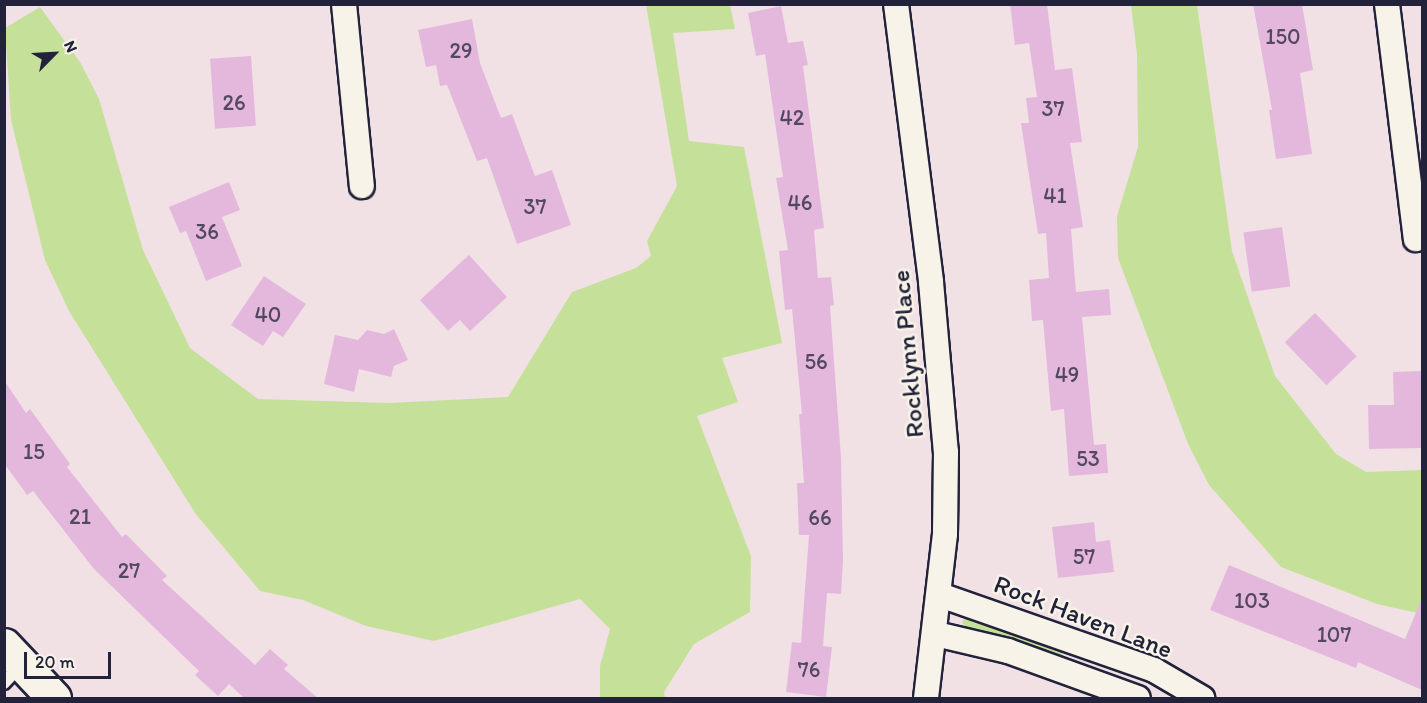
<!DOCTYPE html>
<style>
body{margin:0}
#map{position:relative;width:1427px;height:703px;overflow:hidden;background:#f1e1e5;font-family:Itim,sans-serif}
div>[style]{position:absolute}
.green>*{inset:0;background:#c5e199}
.building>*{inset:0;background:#e4b8dd;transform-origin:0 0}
.roads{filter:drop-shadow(2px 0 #22223b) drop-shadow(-2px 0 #22223b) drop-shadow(0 2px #22223b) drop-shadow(0 -2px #22223b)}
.lane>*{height:12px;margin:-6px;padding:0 6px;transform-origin:6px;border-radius:6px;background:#f7f3e8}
.street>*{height:24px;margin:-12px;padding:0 12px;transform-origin:12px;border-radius:12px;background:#f7f3e8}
.secondary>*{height:33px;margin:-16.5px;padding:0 16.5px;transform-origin:16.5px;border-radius:16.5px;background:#f7f3e8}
span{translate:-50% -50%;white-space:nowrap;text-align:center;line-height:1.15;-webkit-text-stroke:5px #f7f3e8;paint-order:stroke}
.number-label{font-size:22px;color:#524864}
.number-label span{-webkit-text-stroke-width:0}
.street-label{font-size:26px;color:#22223b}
.frame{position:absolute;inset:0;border:6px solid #22223b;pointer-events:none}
.north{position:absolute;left:24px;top:24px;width:60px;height:60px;-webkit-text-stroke:4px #f7f3e8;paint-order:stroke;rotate:66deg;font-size:16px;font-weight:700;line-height:24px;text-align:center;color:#22223b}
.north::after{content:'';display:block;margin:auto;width:21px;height:27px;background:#22223b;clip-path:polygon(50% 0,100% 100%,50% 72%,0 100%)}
.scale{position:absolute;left:24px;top:652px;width:87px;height:27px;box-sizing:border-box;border:3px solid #22223b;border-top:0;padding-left:8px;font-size:18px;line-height:21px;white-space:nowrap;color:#22223b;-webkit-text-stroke:4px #f7f3e8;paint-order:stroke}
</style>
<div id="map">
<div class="green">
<i style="clip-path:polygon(646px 5px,730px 5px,735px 29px,673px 33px,689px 141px,744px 147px,782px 343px,722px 358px,738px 402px,697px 416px,751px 556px,750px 612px,694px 644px,664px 692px,665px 698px,600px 698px,600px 666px,610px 629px,580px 599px,434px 641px,366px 626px,303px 600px,260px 591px,195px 513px,69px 311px,45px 260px,11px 120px,5px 28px,40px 7px,80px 62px,99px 99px,143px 250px,190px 348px,258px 399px,389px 403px,508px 397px,572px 292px,636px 268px,651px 256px,647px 241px,677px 186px)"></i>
<i style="clip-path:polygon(1131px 5px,1197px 5px,1232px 251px,1275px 376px,1336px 454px,1366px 472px,1422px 470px,1422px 614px,1377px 604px,1281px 567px,1209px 485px,1188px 444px,1118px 258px,1117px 216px,1138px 147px,1137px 54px)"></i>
<i style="clip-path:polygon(969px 614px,1060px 646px,1063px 657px,1056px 660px,965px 627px,962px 622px)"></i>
</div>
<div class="building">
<i style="clip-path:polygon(1010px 4px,1047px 4px,1055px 70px,1072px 68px,1082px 142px,1070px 143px,1083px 227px,1071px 229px,1076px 292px,1109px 289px,1111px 315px,1082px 317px,1094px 445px,1106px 444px,1108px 473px,1069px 476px,1064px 409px,1051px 411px,1043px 320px,1032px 321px,1029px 280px,1049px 278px,1046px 233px,1038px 234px,1021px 123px,1029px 123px,1026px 98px,1037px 97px,1029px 43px,1015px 45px)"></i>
<i style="clip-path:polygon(1253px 4px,1302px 4px,1313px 70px,1300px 73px,1312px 154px,1276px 159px,1269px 110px,1272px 110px)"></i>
<i style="clip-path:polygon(781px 6px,788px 43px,803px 41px,808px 65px,803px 66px,824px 228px,814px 230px,818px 278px,831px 277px,834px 305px,830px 306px,841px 458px,843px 561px,841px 594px,827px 593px,823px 646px,832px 647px,826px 697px,786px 692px,792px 642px,801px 643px,809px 535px,799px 535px,797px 483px,804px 483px,799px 414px,802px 414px,792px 309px,785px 310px,779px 251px,788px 250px,776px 178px,783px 177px,765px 54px,756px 56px,748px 13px)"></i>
<i style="clip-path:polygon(472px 19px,480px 63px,501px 118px,512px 114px,535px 176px,552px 170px,571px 225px,517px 244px,487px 158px,477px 161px,447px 85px,440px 86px,436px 65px,426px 67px,418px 30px)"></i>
<i style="left:251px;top:56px;width:70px;height:41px;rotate:86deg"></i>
<i style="clip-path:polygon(229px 182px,240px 210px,222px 217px,242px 266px,206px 281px,186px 231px,180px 233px,169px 207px)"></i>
<i style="left:1282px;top:227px;width:60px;height:39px;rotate:82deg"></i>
<i style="clip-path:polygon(469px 255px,507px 297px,470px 331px,460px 320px,448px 331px,420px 300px)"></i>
<i style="clip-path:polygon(264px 276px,306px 304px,283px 337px,273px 331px,263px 346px,231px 325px)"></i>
<i style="left:1315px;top:313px;width:60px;height:42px;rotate:46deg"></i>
<i style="clip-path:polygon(394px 329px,408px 360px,394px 366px,391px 377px,359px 369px,354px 392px,324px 384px,335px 335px,358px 340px,367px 330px,384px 334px)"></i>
<i style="clip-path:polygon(1422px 371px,1422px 448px,1369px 449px,1368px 405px,1394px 405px,1393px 372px)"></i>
<i style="clip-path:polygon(4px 380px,26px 413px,30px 409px,70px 464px,67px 467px,122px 537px,126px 534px,167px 576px,162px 580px,255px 665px,270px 649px,288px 665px,284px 669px,319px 699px,245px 699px,229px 684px,218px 696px,195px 675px,199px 671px,94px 569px,33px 491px,27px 495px,4px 463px)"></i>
<i style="clip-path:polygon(1094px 522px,1096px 542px,1110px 540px,1114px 572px,1058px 578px,1052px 527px)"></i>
<i style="clip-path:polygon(1229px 565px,1405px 639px,1422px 598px,1422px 690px,1358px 662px,1356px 668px,1210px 610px)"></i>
</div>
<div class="roads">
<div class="lane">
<i style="left:4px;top:683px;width:25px;rotate:-47deg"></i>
</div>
<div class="street">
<i style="left:344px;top:4px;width:183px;rotate:84.4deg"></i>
<i style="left:896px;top:4px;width:280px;rotate:82.8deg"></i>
<i style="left:931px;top:282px;width:171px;rotate:85deg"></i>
<i style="left:946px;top:452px;width:82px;rotate:90.7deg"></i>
<i style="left:945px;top:534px;width:165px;rotate:96.6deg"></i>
<i style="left:1387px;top:4px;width:237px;rotate:83deg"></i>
<i style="left:940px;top:595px;width:227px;rotate:19.3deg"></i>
<i style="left:1154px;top:670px;width:56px;rotate:30.3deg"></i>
<i style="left:936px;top:634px;width:74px;rotate:13.3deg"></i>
<i style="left:1008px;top:651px;width:138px;rotate:19.9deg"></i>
</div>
<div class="secondary">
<i style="left:4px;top:645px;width:73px;rotate:46.7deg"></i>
</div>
</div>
<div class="number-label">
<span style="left:1283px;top:37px">150</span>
<span style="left:461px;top:51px">29</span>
<span style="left:234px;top:103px">26</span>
<span style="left:1053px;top:109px">37</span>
<span style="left:792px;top:118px">42</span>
<span style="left:1055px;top:196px">41</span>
<span style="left:800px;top:203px">46</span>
<span style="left:535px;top:207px">37</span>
<span style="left:207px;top:232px">36</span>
<span style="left:268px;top:315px">40</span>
<span style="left:816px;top:362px">56</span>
<span style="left:1067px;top:375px">49</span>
<span style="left:34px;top:452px">15</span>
<span style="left:1088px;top:459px">53</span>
<span style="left:80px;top:517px">21</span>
<span style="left:820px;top:518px">66</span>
<span style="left:1084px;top:557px">57</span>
<span style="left:129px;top:571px">27</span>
<span style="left:1252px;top:601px">103</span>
<span style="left:1334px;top:635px">107</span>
<span style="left:809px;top:670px">76</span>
</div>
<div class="street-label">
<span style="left:908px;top:354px;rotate:-95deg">Rocklynn Place</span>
<span style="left:1083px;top:617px;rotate:21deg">Rock Haven Lane</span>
</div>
<div class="frame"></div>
<div class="north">N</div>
<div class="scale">20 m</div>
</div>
